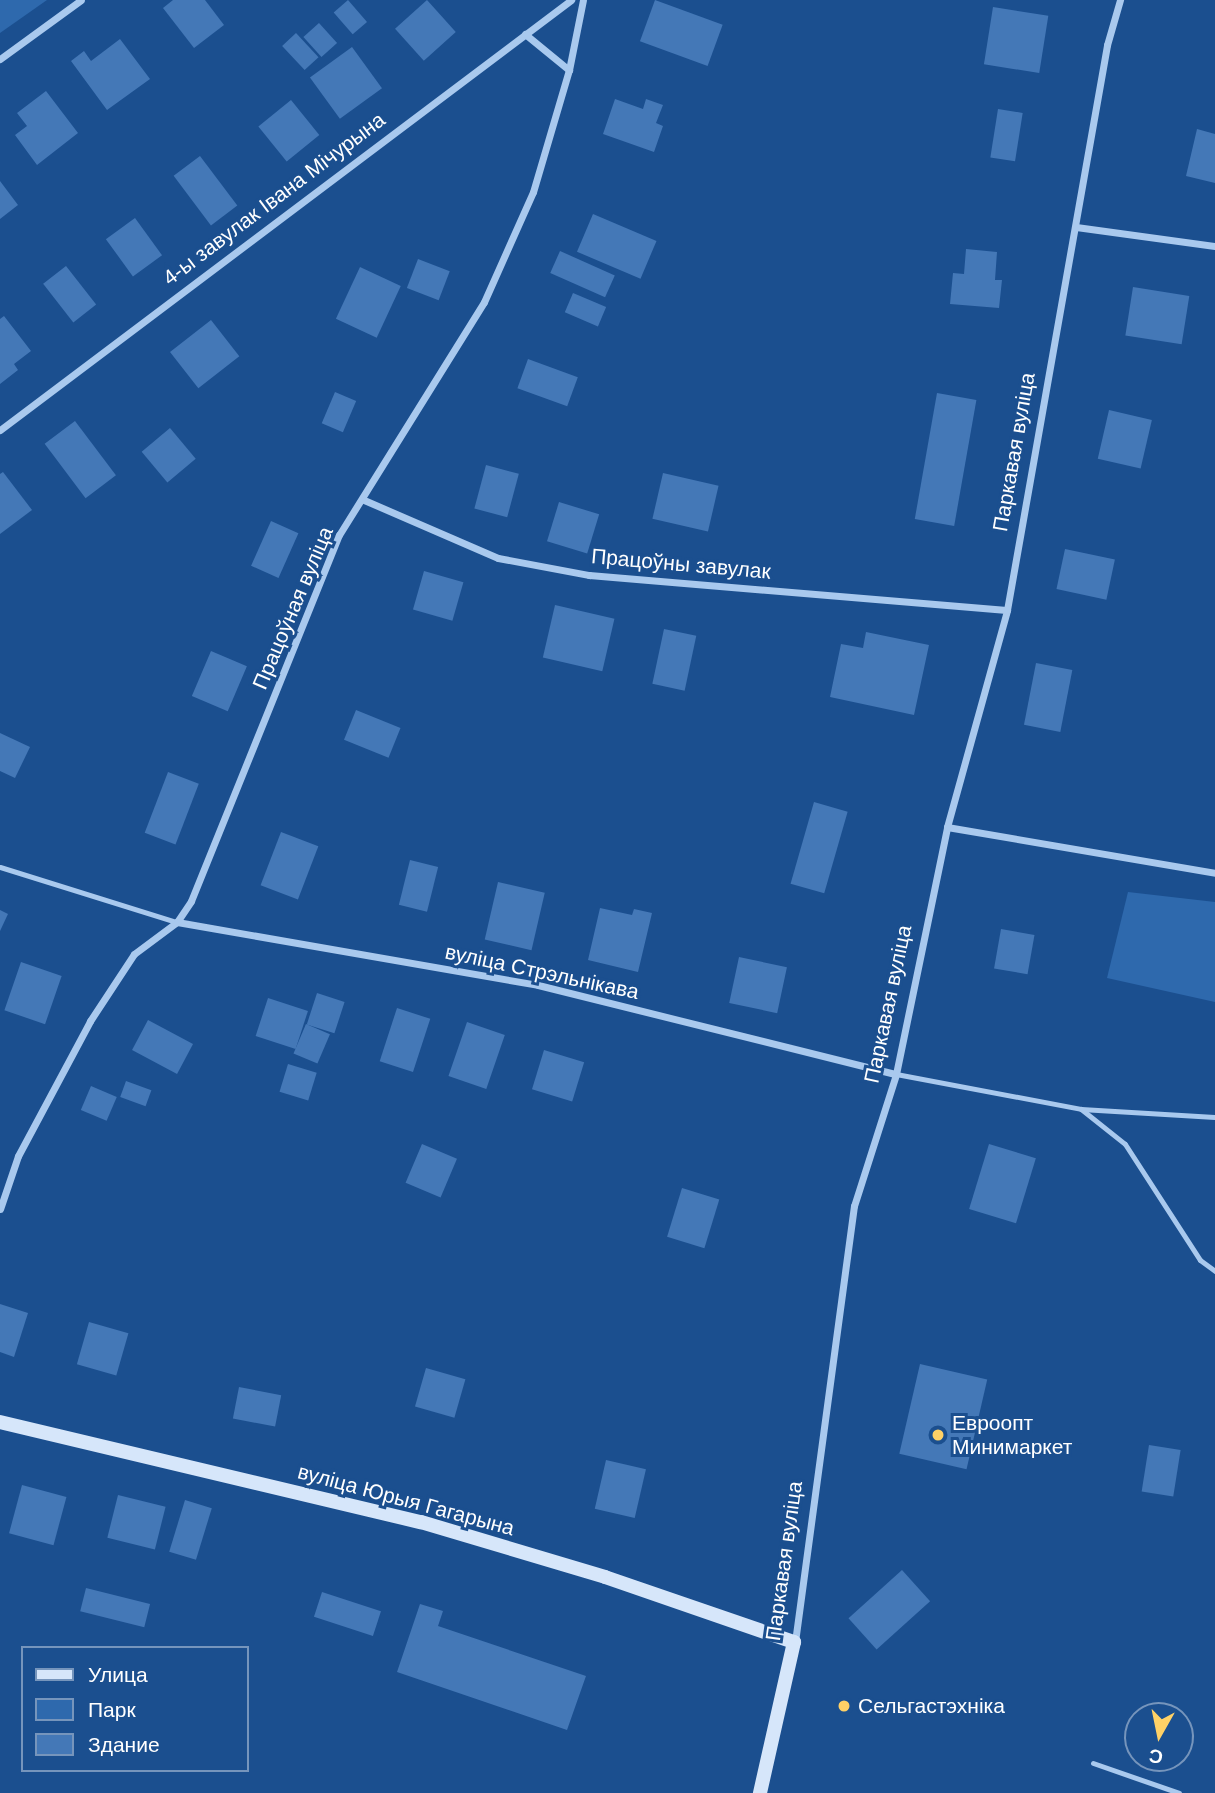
<!DOCTYPE html>
<meta charset="utf-8">
<style>
body{margin:0}
#map{position:relative;width:1215px;height:1793px;overflow:hidden;background:#1b4f8f;font-family:Helvetica,sans-serif}
div>[style]{position:absolute}
.green>*{inset:0;background:#2e69ad}
.building>*{inset:0;background:#4478b7;transform-origin:0 0}
.lane>*{height:5px;margin:-2.5px;padding:0 2.5px;transform-origin:2.5px;border-radius:2.5px;background:#a9c9ee}
.street>*{height:7px;margin:-3.5px;padding:0 3.5px;transform-origin:3.5px;border-radius:3.5px;background:#a9c9ee}
.secondary>*{height:14px;margin:-7px;padding:0 7px;transform-origin:7px;border-radius:7px;background:#d6e6fa}
.dots>*{width:19px;height:19px;translate:-50% -50%;box-sizing:border-box;border:4px solid #1b4f8f;border-radius:50%}
span{translate:-50% -50%;white-space:nowrap;text-align:center;line-height:1.15;-webkit-text-stroke:6px #1b4f8f;paint-order:stroke}
.street-label{font-size:21px;color:#fff}
.poi-label{font-size:21px;color:#fff}
.left{translate:0 -50%;text-align:left}
.legend{position:absolute;left:21px;top:1646px;width:228px;height:126px;box-sizing:border-box;background:#1b4f8f;border:2px solid #7695bc;margin:0;padding:9px 12px;list-style:none;font-size:21px;color:#fff}
.legend li{display:flex;align-items:center;gap:14px;height:35px}
.legend b{width:35px;border:2px solid #7695bc}
.north{position:absolute;left:1124px;top:1702px;width:70px;height:70px;box-sizing:border-box;background:#1b4f8f;border:2px solid #7695bc;border-radius:50%;rotate:189deg;font-size:19px;font-weight:700;line-height:28px;text-align:center;color:#fff}
.north::after{content:'';display:block;margin:auto;width:24px;height:32px;background:#ffd166;clip-path:polygon(50% 0,100% 100%,50% 72%,0 100%)}
</style>
<div id="map">
<div class="green">
<i style="clip-path:polygon(0 0,47px 0,0 33px)"></i>
<i style="clip-path:polygon(1128px 892px,1215px 902px,1215px 1002px,1107px 978px)"></i>
</div>
<div class="building">
<i style="clip-path:polygon(173px 0,205px 0,224px 25px,194px 48px,163px 8px)"></i>
<i style="left:348px;top:0;width:29px;height:19px;rotate:49deg"></i>
<i style="left:427px;top:0;width:43px;height:43px;rotate:48deg"></i>
<i style="left:655px;top:0;width:72px;height:44px;rotate:20deg"></i>
<i style="left:993px;top:7px;width:56px;height:58px;rotate:9deg"></i>
<i style="left:319px;top:23px;width:27px;height:21px;rotate:48deg"></i>
<i style="left:296px;top:33px;width:33px;height:19px;rotate:47deg"></i>
<i style="clip-path:polygon(120px 39px,150px 79px,107px 110px,71px 61px,84px 51px,91px 61px)"></i>
<i style="left:352px;top:47px;width:51px;height:52px;rotate:54deg"></i>
<i style="clip-path:polygon(46px 91px,78px 133px,37px 165px,15px 135px,27px 126px,17px 113px)"></i>
<i style="clip-path:polygon(615px 99px,643px 109px,646px 99px,663px 105px,656px 123px,663px 126px,654px 152px,603px 134px)"></i>
<i style="left:291px;top:100px;width:45px;height:42px;rotate:51deg"></i>
<i style="left:998px;top:109px;width:25px;height:49px;rotate:9deg"></i>
<i style="clip-path:polygon(1197px 129px,1215px 134px,1215px 183px,1186px 176px)"></i>
<i style="left:200px;top:156px;width:62px;height:33px;rotate:53deg"></i>
<i style="clip-path:polygon(0 181px,18px 205px,0 219px)"></i>
<i style="left:593px;top:214px;width:69px;height:41px;rotate:23deg"></i>
<i style="left:135px;top:218px;width:46px;height:36px;rotate:54deg"></i>
<i style="clip-path:polygon(966px 249px,997px 252px,995px 280px,1002px 280px,999px 308px,950px 304px,953px 273px,964px 274px)"></i>
<i style="left:560px;top:251px;width:60px;height:24px;rotate:24deg"></i>
<i style="left:418px;top:259px;width:34px;height:31px;rotate:21deg"></i>
<i style="left:66px;top:266px;width:49px;height:29px;rotate:52deg"></i>
<i style="left:360px;top:267px;width:45px;height:57px;rotate:25deg"></i>
<i style="left:1133px;top:287px;width:57px;height:49px;rotate:9deg"></i>
<i style="left:573px;top:293px;width:36px;height:21px;rotate:23deg"></i>
<i style="clip-path:polygon(4px 316px,31px 351px,14px 364px,18px 370px,0 384px,0 319px)"></i>
<i style="left:211px;top:320px;width:46px;height:52px;rotate:52deg"></i>
<i style="left:528px;top:359px;width:53px;height:31px;rotate:20deg"></i>
<i style="left:335px;top:392px;width:23px;height:34px;rotate:23deg"></i>
<i style="left:937px;top:393px;width:40px;height:128px;rotate:10deg"></i>
<i style="left:1109px;top:410px;width:44px;height:50px;rotate:13deg"></i>
<i style="left:75px;top:421px;width:68px;height:38px;rotate:53deg"></i>
<i style="left:170px;top:428px;width:40px;height:37px;rotate:50deg"></i>
<i style="left:486px;top:465px;width:34px;height:45px;rotate:15deg"></i>
<i style="clip-path:polygon(3px 472px,32px 510px,0 534px,0 474px)"></i>
<i style="left:663px;top:473px;width:57px;height:47px;rotate:13deg"></i>
<i style="left:559px;top:502px;width:42px;height:41px;rotate:17deg"></i>
<i style="left:271px;top:521px;width:30px;height:49px;rotate:24deg"></i>
<i style="left:1065px;top:549px;width:51px;height:41px;rotate:12deg"></i>
<i style="left:424px;top:571px;width:41px;height:40px;rotate:16deg"></i>
<i style="left:555px;top:605px;width:61px;height:54px;rotate:13deg"></i>
<i style="left:664px;top:629px;width:33px;height:56px;rotate:12deg"></i>
<i style="clip-path:polygon(866px 632px,929px 645px,914px 715px,830px 697px,841px 644px,863px 648px)"></i>
<i style="left:211px;top:651px;width:39px;height:49px;rotate:23deg"></i>
<i style="left:1036px;top:663px;width:37px;height:63px;rotate:11deg"></i>
<i style="left:356px;top:710px;width:48px;height:32px;rotate:22deg"></i>
<i style="clip-path:polygon(0 733px,30px 747px,15px 778px,0 771px)"></i>
<i style="left:168px;top:772px;width:33px;height:65px;rotate:21deg"></i>
<i style="left:814px;top:802px;width:35px;height:85px;rotate:16deg"></i>
<i style="left:281px;top:832px;width:40px;height:57px;rotate:21deg"></i>
<i style="left:410px;top:860px;width:29px;height:46px;rotate:14deg"></i>
<i style="left:498px;top:882px;width:48px;height:59px;rotate:13deg"></i>
<i style="clip-path:polygon(600px 908px,632px 915px,634px 909px,652px 913px,638px 972px,588px 960px)"></i>
<i style="clip-path:polygon(0 910px,8px 914px,0 931px)"></i>
<i style="left:1001px;top:929px;width:34px;height:40px;rotate:10deg"></i>
<i style="left:739px;top:957px;width:49px;height:47px;rotate:12deg"></i>
<i style="left:21px;top:962px;width:43px;height:51px;rotate:19deg"></i>
<i style="left:317px;top:993px;width:29px;height:33px;rotate:18deg"></i>
<i style="left:268px;top:998px;width:42px;height:40px;rotate:18deg"></i>
<i style="left:397px;top:1008px;width:35px;height:56px;rotate:18deg"></i>
<i style="left:148px;top:1020px;width:51px;height:34px;rotate:28deg"></i>
<i style="left:467px;top:1022px;width:40px;height:57px;rotate:19deg"></i>
<i style="left:306px;top:1024px;width:26px;height:32px;rotate:23deg"></i>
<i style="left:544px;top:1050px;width:42px;height:41px;rotate:17deg"></i>
<i style="left:288px;top:1064px;width:30px;height:29px;rotate:17deg"></i>
<i style="left:126px;top:1081px;width:27px;height:17px;rotate:20deg"></i>
<i style="left:91px;top:1086px;width:28px;height:26px;rotate:23deg"></i>
<i style="left:422px;top:1144px;width:38px;height:42px;rotate:23deg"></i>
<i style="left:989px;top:1144px;width:49px;height:68px;rotate:17deg"></i>
<i style="left:682px;top:1188px;width:39px;height:51px;rotate:17deg"></i>
<i style="clip-path:polygon(0 1304px,28px 1313px,14px 1357px,0 1352px)"></i>
<i style="left:89px;top:1322px;width:41px;height:44px;rotate:16deg"></i>
<i style="left:920px;top:1364px;width:69px;height:92px;rotate:13deg"></i>
<i style="left:426px;top:1368px;width:41px;height:40px;rotate:16deg"></i>
<i style="left:239px;top:1387px;width:43px;height:32px;rotate:11deg"></i>
<i style="left:1149px;top:1445px;width:32px;height:47px;rotate:9deg"></i>
<i style="left:606px;top:1460px;width:41px;height:50px;rotate:13deg"></i>
<i style="left:22px;top:1485px;width:46px;height:50px;rotate:15deg"></i>
<i style="left:118px;top:1495px;width:49px;height:44px;rotate:14deg"></i>
<i style="left:185px;top:1500px;width:28px;height:54px;rotate:17deg"></i>
<i style="left:902px;top:1570px;width:42px;height:72px;rotate:48deg"></i>
<i style="left:86px;top:1588px;width:66px;height:24px;rotate:14deg"></i>
<i style="left:322px;top:1592px;width:62px;height:26px;rotate:18deg"></i>
<i style="clip-path:polygon(420px 1604px,443px 1611px,438px 1626px,586px 1676px,567px 1730px,397px 1672px)"></i>
</div>
<div class="lane">
<i style="left:0;top:867px;width:185px;rotate:17.3deg"></i>
<i style="left:896px;top:1074px;width:188px;rotate:10.7deg"></i>
<i style="left:1081px;top:1109px;width:134px;rotate:3.4deg"></i>
<i style="left:1081px;top:1109px;width:56px;rotate:38.5deg"></i>
<i style="left:1125px;top:1144px;width:138px;rotate:57.1deg"></i>
<i style="left:1200px;top:1260px;width:19px;rotate:36deg"></i>
<i style="left:1093px;top:1763px;width:91px;rotate:19.2deg"></i>
</div>
<div class="street">
<i style="left:525px;top:34px;width:57px;rotate:39.3deg"></i>
<i style="left:0;top:59px;width:100px;rotate:-36.1deg"></i>
<i style="left:1076px;top:227px;width:140px;rotate:7.8deg"></i>
<i style="left:0;top:430px;width:715px;rotate:-36.98deg"></i>
<i style="left:364px;top:500px;width:146px;rotate:23.4deg"></i>
<i style="left:498px;top:558px;width:93px;rotate:10.6deg"></i>
<i style="left:589px;top:575px;width:419px;rotate:4.8deg"></i>
<i style="left:947px;top:827px;width:272px;rotate:9.7deg"></i>
<i style="left:177px;top:922px;width:366px;rotate:9.9deg"></i>
<i style="left:538px;top:985px;width:369px;rotate:14deg"></i>
<i style="left:0;top:1209px;width:56px;rotate:-71.2deg"></i>
<i style="left:18px;top:1156px;width:153px;rotate:-61.9deg"></i>
<i style="left:90px;top:1021px;width:80px;rotate:-56.7deg"></i>
<i style="left:134px;top:954px;width:54px;rotate:-36.7deg"></i>
<i style="left:177px;top:922px;width:25px;rotate:-56deg"></i>
<i style="left:191px;top:901px;width:395px;rotate:-68deg"></i>
<i style="left:339px;top:535px;width:274px;rotate:-58.1deg"></i>
<i style="left:484px;top:302px;width:120px;rotate:-66deg"></i>
<i style="left:533px;top:192px;width:127px;rotate:-73.6deg"></i>
<i style="left:569px;top:70px;width:71px;rotate:-78.7deg"></i>
<i style="left:795px;top:1642px;width:440px;rotate:-82.3deg"></i>
<i style="left:854px;top:1206px;width:139px;rotate:-72.3deg"></i>
<i style="left:896px;top:1074px;width:252px;rotate:-78.3deg"></i>
<i style="left:947px;top:827px;width:225px;rotate:-74.5deg"></i>
<i style="left:1007px;top:610px;width:574px;rotate:-79.96deg"></i>
<i style="left:1107px;top:45px;width:47px;rotate:-73.9deg"></i>
</div>
<div class="secondary">
<i style="left:0;top:1422px;width:433px;rotate:13.4deg"></i>
<i style="left:421px;top:1522px;width:192px;rotate:16.6deg"></i>
<i style="left:605px;top:1577px;width:200px;rotate:19deg"></i>
<i style="left:794px;top:1642px;width:155px;rotate:102.7deg"></i>
</div>
<div class="dots">
<i style="left:938px;top:1435px;background:#ffd166"></i>
<i style="left:844px;top:1706px;background:#ffd166"></i>
</div>
<div class="street-label">
<span style="left:274px;top:199px;rotate:-37deg">4-ы завулак Івана Мічурына</span>
<span style="left:1014px;top:452px;rotate:-80deg">Паркавая вуліца</span>
<span style="left:681px;top:564px;rotate:5deg">Працоўны завулак</span>
<span style="left:293px;top:608px;rotate:-67deg">Працоўная вуліца</span>
<span style="left:542px;top:972px;rotate:12deg">вуліца Стрэльнікава</span>
<span style="left:888px;top:1004px;rotate:-78deg">Паркавая вуліца</span>
<span style="left:406px;top:1500px;rotate:15deg">вуліца Юрыя Гагарына</span>
<span style="left:784px;top:1561px;rotate:-82deg">Паркавая вуліца</span>
</div>
<div class="poi-label">
<span class="left" style="left:952px;top:1435px">Евроопт<br>Минимаркет</span>
<span class="left" style="left:858px;top:1706px">Сельгастэхніка</span>
</div>
<ul class="legend">
<li><b style="height:9px;background:#d6e6fa"></b>Улица</li>
<li><b style="height:19px;background:#2e69ad"></b>Парк</li>
<li><b style="height:19px;background:#4478b7"></b>Здание</li>
</ul>
<div class="north">С</div>
</div>
